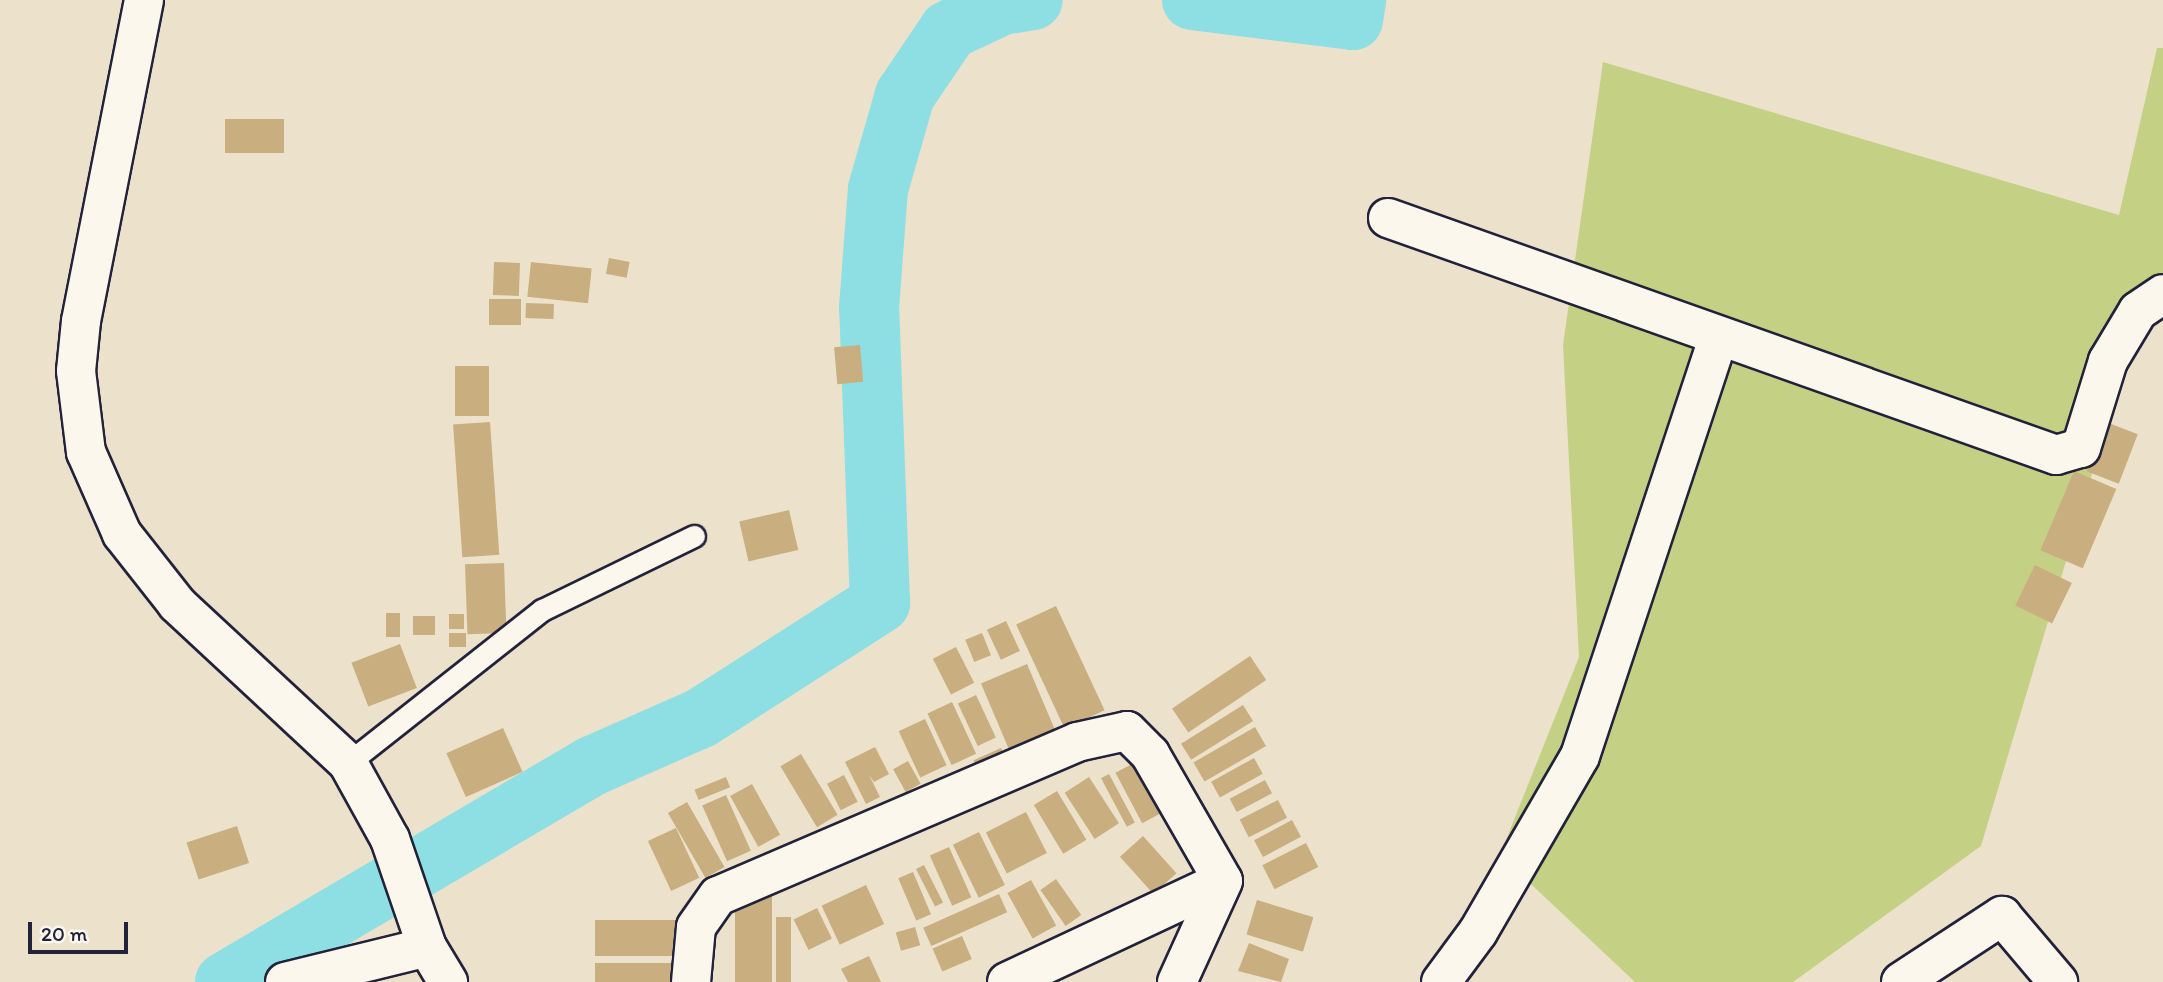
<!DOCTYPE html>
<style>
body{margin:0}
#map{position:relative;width:2163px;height:982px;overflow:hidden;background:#ece1cb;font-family:Itim,sans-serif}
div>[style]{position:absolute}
.green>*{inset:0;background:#c4d184}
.river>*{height:60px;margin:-30px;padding:0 30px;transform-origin:30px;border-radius:30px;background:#8ddfe4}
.building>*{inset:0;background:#c9ae7f;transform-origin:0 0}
.roads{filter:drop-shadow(2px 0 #22223b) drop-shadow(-2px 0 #22223b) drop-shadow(0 2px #22223b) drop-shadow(0 -2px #22223b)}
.service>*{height:21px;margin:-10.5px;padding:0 10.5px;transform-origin:10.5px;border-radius:10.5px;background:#fbf7ec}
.minor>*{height:38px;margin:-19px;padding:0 19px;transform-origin:19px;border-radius:19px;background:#fbf7ec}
span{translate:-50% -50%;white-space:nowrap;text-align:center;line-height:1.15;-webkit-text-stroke:5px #fbf7ec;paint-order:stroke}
.scale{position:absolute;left:28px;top:922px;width:100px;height:32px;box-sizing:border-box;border:4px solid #22223b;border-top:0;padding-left:9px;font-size:21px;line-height:24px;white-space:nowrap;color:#22223b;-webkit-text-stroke:5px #fbf7ec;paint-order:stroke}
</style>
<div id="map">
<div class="green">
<i style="clip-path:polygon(2157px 48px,2163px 48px,2163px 309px,2139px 316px,1981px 846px,1793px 982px,1635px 982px,1500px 855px,1579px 657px,1563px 345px,1603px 62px,2119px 215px)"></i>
</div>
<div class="river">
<i style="left:1192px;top:0;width:162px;rotate:7.1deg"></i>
<i style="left:1353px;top:20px;width:20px;rotate:-81deg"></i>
<i style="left:225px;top:982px;width:426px;rotate:-30.5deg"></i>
<i style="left:592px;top:766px;width:119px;rotate:-23.8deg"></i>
<i style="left:701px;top:718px;width:213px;rotate:-32.7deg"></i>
<i style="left:880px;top:603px;width:295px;rotate:-92.1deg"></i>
<i style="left:869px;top:308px;width:119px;rotate:-85.7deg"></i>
<i style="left:878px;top:189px;width:98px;rotate:-74deg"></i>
<i style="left:905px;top:95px;width:78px;rotate:-55.9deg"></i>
<i style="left:949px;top:30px;width:59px;rotate:-25.3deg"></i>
<i style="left:1002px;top:5px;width:31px;rotate:-9deg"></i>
</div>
<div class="building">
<i style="left:284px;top:119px;width:34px;height:59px;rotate:90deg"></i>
<i style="left:609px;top:258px;width:21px;height:16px;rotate:11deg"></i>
<i style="left:494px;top:262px;width:26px;height:33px;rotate:2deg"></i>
<i style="left:531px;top:262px;width:61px;height:35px;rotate:6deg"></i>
<i style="left:489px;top:299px;width:32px;height:26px"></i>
<i style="left:526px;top:303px;width:28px;height:15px;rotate:2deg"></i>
<i style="left:860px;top:345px;width:37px;height:26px;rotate:85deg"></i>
<i style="left:455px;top:366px;width:34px;height:50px"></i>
<i style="left:490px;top:422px;width:133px;height:37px;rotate:86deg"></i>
<i style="left:2106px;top:422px;width:34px;height:53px;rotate:21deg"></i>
<i style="left:2074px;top:471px;width:46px;height:86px;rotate:23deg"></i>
<i style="left:789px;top:510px;width:41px;height:51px;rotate:77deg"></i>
<i style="left:504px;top:563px;width:70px;height:39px;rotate:88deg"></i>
<i style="left:2035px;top:565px;width:41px;height:45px;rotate:26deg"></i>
<i style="left:1056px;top:606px;width:115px;height:44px;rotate:65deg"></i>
<i style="left:386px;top:613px;width:14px;height:24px"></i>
<i style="left:449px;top:614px;width:15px;height:15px"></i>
<i style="left:435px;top:616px;width:19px;height:22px;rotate:90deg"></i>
<i style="left:1006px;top:621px;width:33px;height:21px;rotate:65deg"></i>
<i style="left:449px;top:633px;width:17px;height:14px"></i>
<i style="left:982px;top:633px;width:24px;height:18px;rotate:68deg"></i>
<i style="left:400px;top:644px;width:47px;height:52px;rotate:69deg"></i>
<i style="left:956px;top:647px;width:40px;height:26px;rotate:63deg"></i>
<i style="left:1250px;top:656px;width:29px;height:94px;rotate:56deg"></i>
<i style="left:1027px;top:664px;width:78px;height:50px;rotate:67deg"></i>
<i style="left:976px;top:695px;width:47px;height:20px;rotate:65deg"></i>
<i style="left:952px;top:702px;width:57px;height:27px;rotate:65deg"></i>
<i style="left:1243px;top:705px;width:19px;height:73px;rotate:58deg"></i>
<i style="left:925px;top:719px;width:51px;height:29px;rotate:65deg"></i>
<i style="left:1255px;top:727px;width:22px;height:71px;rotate:60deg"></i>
<i style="left:503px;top:728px;width:48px;height:62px;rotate:66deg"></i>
<i style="clip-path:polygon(875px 747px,889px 774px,874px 782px,869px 775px,880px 797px,866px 804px,845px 762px)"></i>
<i style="left:1001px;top:748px;width:20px;height:30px;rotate:66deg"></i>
<i style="left:801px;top:754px;width:71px;height:24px;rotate:59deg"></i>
<i style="left:1254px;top:758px;width:18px;height:49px;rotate:61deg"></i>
<i style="left:908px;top:761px;width:26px;height:17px;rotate:61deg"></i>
<i style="left:1134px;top:763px;width:57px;height:21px;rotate:62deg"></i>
<i style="left:1109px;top:774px;width:55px;height:9px;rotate:62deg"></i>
<i style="left:844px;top:775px;width:30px;height:19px;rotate:63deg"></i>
<i style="left:726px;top:777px;width:11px;height:34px;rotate:68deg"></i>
<i style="left:1089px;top:777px;width:55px;height:29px;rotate:57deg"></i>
<i style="left:1265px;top:780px;width:15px;height:40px;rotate:62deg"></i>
<i style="left:752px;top:784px;width:58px;height:25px;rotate:61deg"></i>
<i style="left:1057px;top:791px;width:57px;height:27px;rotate:59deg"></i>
<i style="left:726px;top:795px;width:61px;height:26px;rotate:66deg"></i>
<i style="left:1278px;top:800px;width:20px;height:43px;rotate:63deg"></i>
<i style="left:687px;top:802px;width:75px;height:22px;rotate:60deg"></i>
<i style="left:1026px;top:812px;width:46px;height:45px;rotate:63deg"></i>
<i style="left:1292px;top:820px;width:19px;height:43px;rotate:62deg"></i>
<i style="left:237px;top:826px;width:39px;height:53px;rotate:72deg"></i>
<i style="left:676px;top:828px;width:55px;height:31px;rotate:65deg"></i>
<i style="left:979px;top:832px;width:59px;height:29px;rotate:64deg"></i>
<i style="left:1143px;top:836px;width:50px;height:31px;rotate:48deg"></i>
<i style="left:1306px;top:843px;width:27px;height:49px;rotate:63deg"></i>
<i style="left:949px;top:847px;width:55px;height:21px;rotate:66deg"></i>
<i style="left:924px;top:865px;width:42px;height:9px;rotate:63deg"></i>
<i style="left:913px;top:872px;width:46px;height:16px;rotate:67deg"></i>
<i style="left:1056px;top:879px;width:44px;height:19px;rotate:55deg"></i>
<i style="left:1031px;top:880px;width:52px;height:27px;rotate:61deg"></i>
<i style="left:866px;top:885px;width:43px;height:49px;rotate:65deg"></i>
<i style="left:735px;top:894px;width:37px;height:88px"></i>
<i style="left:999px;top:894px;width:20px;height:83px;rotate:66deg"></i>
<i style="left:1257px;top:900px;width:59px;height:36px;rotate:17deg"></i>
<i style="left:817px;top:908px;width:34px;height:26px;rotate:64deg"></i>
<i style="left:776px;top:917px;width:15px;height:65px"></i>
<i style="left:595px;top:920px;width:92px;height:36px"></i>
<i style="left:915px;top:927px;width:19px;height:20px;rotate:74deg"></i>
<i style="left:962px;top:936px;width:25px;height:32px;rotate:67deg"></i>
<i style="clip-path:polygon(1249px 943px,1289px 959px,1281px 982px,1238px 971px)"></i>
<i style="clip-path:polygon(869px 956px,881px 982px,848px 982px,841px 969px)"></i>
<i style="left:685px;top:963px;width:19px;height:90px;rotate:90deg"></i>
</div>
<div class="roads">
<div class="service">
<i style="left:348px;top:763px;width:247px;rotate:-38.3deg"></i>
<i style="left:542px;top:610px;width:169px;rotate:-26deg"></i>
</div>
<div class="minor">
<i style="left:144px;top:0;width:327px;rotate:101.1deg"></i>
<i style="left:81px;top:321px;width:50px;rotate:95.7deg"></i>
<i style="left:76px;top:371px;width:82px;rotate:83deg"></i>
<i style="left:86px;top:452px;width:90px;rotate:66.3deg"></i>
<i style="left:122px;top:534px;width:89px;rotate:51.8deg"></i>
<i style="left:177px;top:604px;width:233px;rotate:42.9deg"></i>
<i style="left:348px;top:763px;width:87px;rotate:61.1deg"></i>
<i style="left:390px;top:839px;width:114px;rotate:71.1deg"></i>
<i style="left:427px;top:947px;width:41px;rotate:59deg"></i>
<i style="left:1388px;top:218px;width:709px;rotate:19.53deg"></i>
<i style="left:2056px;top:455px;width:26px;rotate:-16deg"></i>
<i style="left:2081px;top:448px;width:91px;rotate:-72.8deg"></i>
<i style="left:2108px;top:361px;width:58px;rotate:-59deg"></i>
<i style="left:2138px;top:311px;width:30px;rotate:-34deg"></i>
<i style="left:285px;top:982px;width:146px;rotate:-13.8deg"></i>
<i style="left:691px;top:982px;width:55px;rotate:-84.8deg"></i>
<i style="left:696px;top:927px;width:38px;rotate:-55deg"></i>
<i style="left:718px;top:896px;width:391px;rotate:-23.2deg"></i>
<i style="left:1077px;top:742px;width:51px;rotate:-12.4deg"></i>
<i style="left:1127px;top:731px;width:33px;rotate:45deg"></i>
<i style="left:1150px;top:754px;width:146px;rotate:60.1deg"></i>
<i style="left:1223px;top:881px;width:111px;rotate:114.5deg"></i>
<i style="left:1007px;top:982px;width:238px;rotate:-25.1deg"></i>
<i style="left:1441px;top:982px;width:62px;rotate:-53.5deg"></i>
<i style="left:1478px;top:932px;width:203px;rotate:-59.9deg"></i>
<i style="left:1580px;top:756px;width:442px;rotate:-71.7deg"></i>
<i style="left:1901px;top:982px;width:121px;rotate:-33.2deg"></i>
<i style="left:2002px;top:916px;width:87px;rotate:49.7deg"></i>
</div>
</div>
<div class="scale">20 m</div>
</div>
